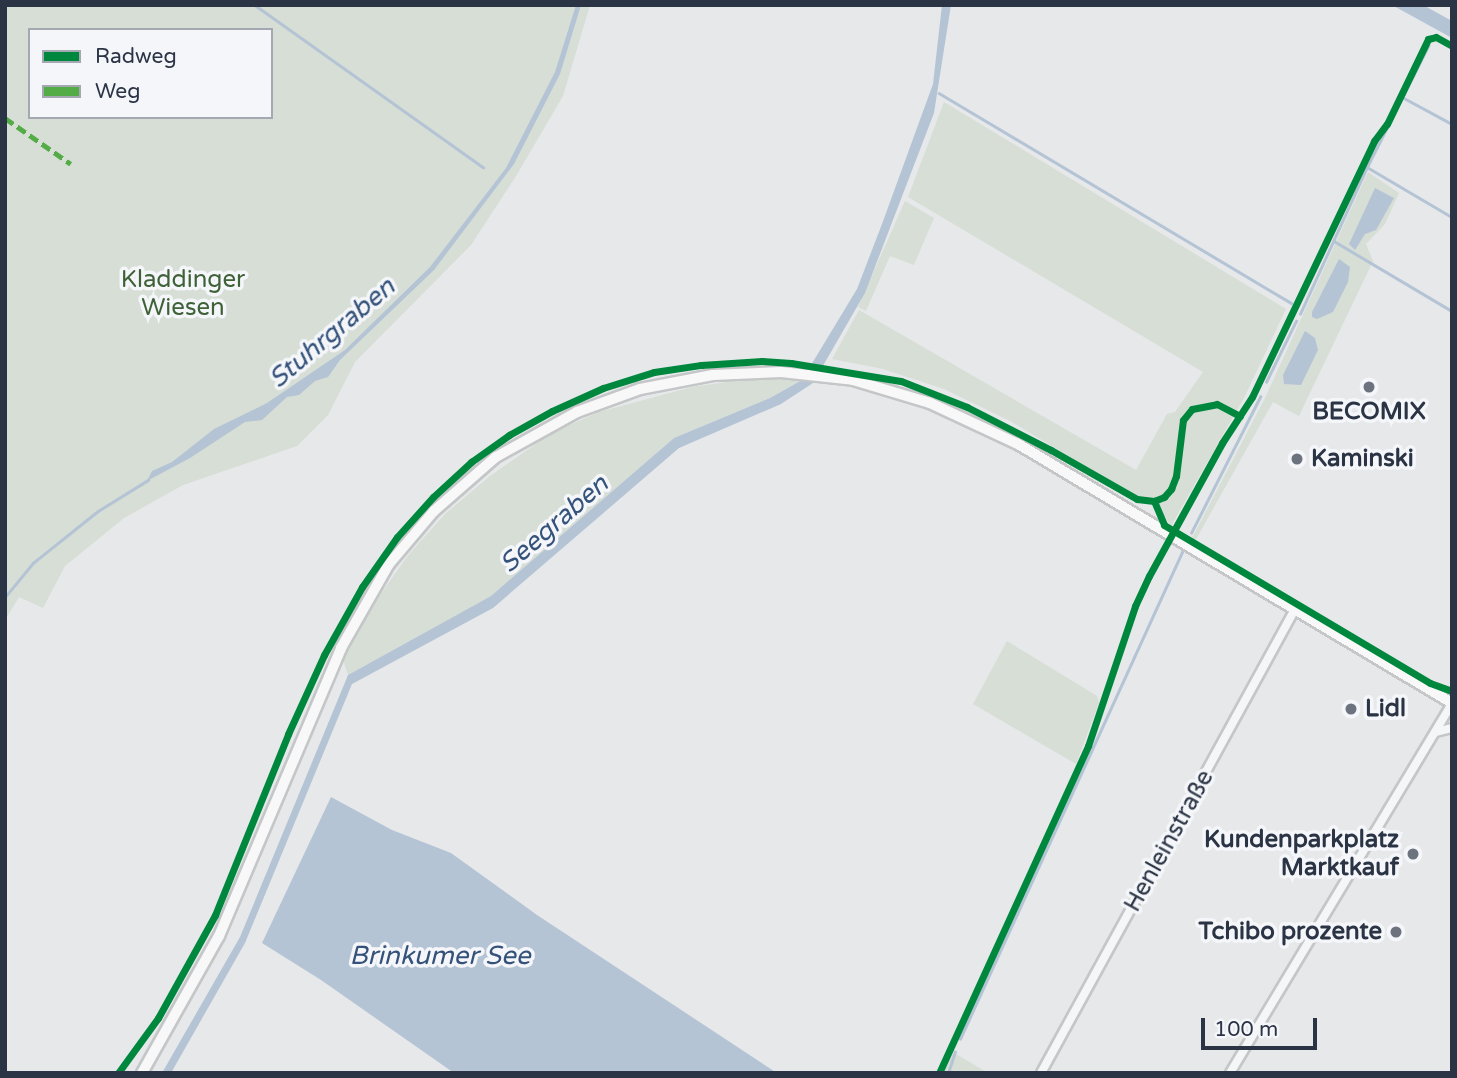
<!DOCTYPE html>
<meta charset="utf-8">
<style>
body{margin:0}
#map{position:relative;width:1457px;height:1078px;overflow:hidden;background:#e6e8ea;font-family:"Varela Round",sans-serif}
div>[style]{position:absolute}
.green>*{inset:0;background:#d6ded6}
.water>*{inset:0;background:#b4c4d5}
.stream>*{height:2.5px;margin:-1.25px;padding:0 1.25px;transform-origin:1.25px;border-radius:1.25px;background:#b4c4d5}
.roads{filter:drop-shadow(2px 0 #c4c6c8) drop-shadow(-2px 0 #c4c6c8) drop-shadow(0 2px #c4c6c8) drop-shadow(0 -2px #c4c6c8)}
.minor>*{height:8px;margin:-4px;padding:0 4px;transform-origin:4px;border-radius:4px;background:#f5f6f7}
.secondary>*{height:10px;margin:-5px;padding:0 5px;transform-origin:5px;border-radius:5px;background:#f8f8f8}
.quiet>*{height:5px;margin-top:-2.5px;transform-origin:0;background:repeating-linear-gradient(90deg,#54ac47 0 10px,transparent 0 15px)}
.cycleway>*{height:7px;margin:-3.5px;padding:0 3.5px;transform-origin:3.5px;border-radius:3.5px;background:#00873e}
.dots>*{width:19px;height:19px;translate:-50% -50%;box-sizing:border-box;border:4px solid #f4f6f9;border-radius:50%}
span{translate:-50% -50%;white-space:nowrap;text-align:center;line-height:1.15;-webkit-text-stroke:7px #f4f6f9;paint-order:stroke}
.park-label{font-size:24px;color:#3f6138}
.poi-label{font-size:24px;color:#2b3445;font-weight:700}
.left{translate:0 -50%;text-align:left}
.right{translate:-100% -50%;text-align:right}
.street-label{font-size:24px;color:#2b3445}
.water-label{font-size:26px;color:#34527a;font-style:italic}
.frame{position:absolute;inset:0;border:7px solid #2b3445;pointer-events:none}
.legend{position:absolute;left:28px;top:28px;width:245px;height:91px;box-sizing:border-box;background:#f4f6f9;border:2px solid #a4a8b1;margin:0;padding:9px 12px;list-style:none;font-size:21px;color:#2b3445}
.legend li{display:flex;align-items:center;gap:14px;height:35px}
.legend b{width:35px;border:2px solid #a4a8b1}
.scale{position:absolute;left:1201px;top:1018px;width:116px;height:32px;box-sizing:border-box;border:4px solid #2b3445;border-top:0;padding-left:9px;font-size:21px;line-height:24px;white-space:nowrap;color:#2b3445;-webkit-text-stroke:5px #f4f6f9;paint-order:stroke}
</style>
<div id="map">
<div class="green">
<i style="clip-path:polygon(evenodd,5px 5px,590px 5px,563px 96px,516px 176px,471px 245px,355px 362px,328px 415px,297px 446px,183px 485px,124px 518px,65px 566px,43px 608px,19px 597px,5px 620px,5px 5px,30px 30px,271px 30px,271px 117px,30px 117px,30px 30px)"></i>
<i style="clip-path:polygon(944px 102px,1286px 309px,1245px 396px,1171px 526px,1154px 500px,1137px 497px,1010px 421px,944px 389px,883px 369px,832px 359px,859px 310px,1136px 470px,1167px 414px,1175px 412px,1203px 372px,908px 197px)"></i>
<i style="clip-path:polygon(1368px 172px,1399px 193px,1385px 224px,1366px 244px,1373px 261px,1299px 416px,1273px 402px,1195px 541px,1191px 540px,1265px 398px)"></i>
<i style="clip-path:polygon(905px 201px,934px 218px,914px 265px,890px 256px,866px 311px,858px 307px)"></i>
<i style="clip-path:polygon(755px 378px,802px 380px,770px 398px,674px 438px,491px 596px,348px 675px,343px 660px,380px 595px,409px 554px,445px 514px,490px 476px,550px 434px,599px 412px,692px 387px)"></i>
<i style="clip-path:polygon(1007px 641px,1097px 696px,1099px 703px,1076px 764px,973px 704px)"></i>
<i style="clip-path:polygon(952px 1054px,956px 1054px,988px 1073px,943px 1073px)"></i>
</div>
<div class="water">
<i style="clip-path:polygon(576px 5px,581px 5px,560px 74px,514px 164px,434px 270px,340px 360px,328px 377px,315px 381px,299px 395px,287px 397px,262px 420px,245px 422px,190px 458px,147px 481px,152px 471px,172px 462px,214px 429px,267px 403px,345px 350px,430px 267px,506px 168px,555px 72px)"></i>
<i style="clip-path:polygon(942px 5px,951px 5px,934px 113px,865px 293px,813px 383px,781px 404px,679px 448px,493px 608px,352px 684px,245px 943px,171px 1073px,162px 1073px,240px 937px,348px 675px,491px 596px,674px 438px,770px 398px,802px 380px,857px 289px,882px 224px,933px 84px)"></i>
<i style="clip-path:polygon(1392px 5px,1423px 5px,1452px 21px,1452px 38px)"></i>
<i style="clip-path:polygon(1375px 188px,1394px 198px,1376px 230px,1365px 234px,1355px 250px,1349px 244px)"></i>
<i style="clip-path:polygon(1339px 259px,1350px 267px,1348px 282px,1333px 312px,1317px 319px,1312px 317px,1312px 312px)"></i>
<i style="clip-path:polygon(1305px 331px,1315px 338px,1318px 350px,1301px 385px,1284px 384px,1283px 375px)"></i>
<i style="clip-path:polygon(331px 797px,392px 830px,451px 853px,537px 915px,777px 1073px,454px 1073px,321px 980px,262px 943px)"></i>
</div>
<div class="stream">
<i style="left:255px;top:5px;width:280px;rotate:35.4deg"></i>
<i style="left:939px;top:93px;width:410px;rotate:30.8deg"></i>
<i style="left:1404px;top:98px;width:55px;rotate:28.4deg"></i>
<i style="left:1367px;top:167px;width:99px;rotate:30.5deg"></i>
<i style="left:1334px;top:241px;width:137px;rotate:30.7deg"></i>
<i style="left:1300px;top:314px;width:162px;rotate:-65.5deg"></i>
<i style="left:1367px;top:167px;width:136px;rotate:-63.2deg"></i>
<i style="left:1266px;top:382px;width:68px;rotate:-63.8deg"></i>
<i style="left:1191px;top:533px;width:153px;rotate:-63.1deg"></i>
<i style="left:5px;top:597px;width:44px;rotate:-50.5deg"></i>
<i style="left:33px;top:563px;width:83px;rotate:-38.7deg"></i>
<i style="left:98px;top:511px;width:59px;rotate:-31.8deg"></i>
<i style="left:960px;top:1039px;width:535px;rotate:-65.49deg"></i>
<i style="left:948px;top:1073px;width:22px;rotate:-72deg"></i>
</div>
<div class="roads">
<div class="minor">
<i style="left:1436px;top:732px;width:16px;rotate:-14deg"></i>
<i style="left:1041px;top:1073px;width:529px;rotate:-61.3deg"></i>
<i style="left:1230px;top:1073px;width:431px;rotate:-59deg"></i>
</div>
<div class="secondary">
<i style="left:142px;top:1073px;width:157px;rotate:-60.7deg"></i>
<i style="left:219px;top:936px;width:313px;rotate:-67deg"></i>
<i style="left:341px;top:648px;width:97px;rotate:-60.3deg"></i>
<i style="left:389px;top:564px;width:70px;rotate:-49.7deg"></i>
<i style="left:434px;top:511px;width:82px;rotate:-41.1deg"></i>
<i style="left:496px;top:457px;width:93px;rotate:-29.1deg"></i>
<i style="left:577px;top:412px;width:67px;rotate:-20.1deg"></i>
<i style="left:640px;top:389px;width:74px;rotate:-10.9deg"></i>
<i style="left:713px;top:375px;width:68px;rotate:-2.5deg"></i>
<i style="left:781px;top:372px;width:72px;rotate:6.3deg"></i>
<i style="left:853px;top:380px;width:80px;rotate:16.6deg"></i>
<i style="left:930px;top:403px;width:97px;rotate:25deg"></i>
<i style="left:1018px;top:444px;width:505px;rotate:30.83deg"></i>
</div>
</div>
<div class="quiet">
<i style="left:5px;top:118px;width:80px;rotate:34.9deg"></i>
</div>
<div class="cycleway">
<i style="left:1154px;top:501px;width:26px;rotate:67deg"></i>
<i style="left:1164px;top:525px;width:309px;rotate:30.7deg"></i>
<i style="left:1430px;top:683px;width:23px;rotate:20deg"></i>
<i style="left:118px;top:1073px;width:68px;rotate:-54deg"></i>
<i style="left:158px;top:1018px;width:118px;rotate:-61deg"></i>
<i style="left:215px;top:915px;width:195px;rotate:-68deg"></i>
<i style="left:288px;top:734px;width:87px;rotate:-65.5deg"></i>
<i style="left:324px;top:655px;width:78px;rotate:-60.8deg"></i>
<i style="left:362px;top:587px;width:61px;rotate:-55deg"></i>
<i style="left:397px;top:537px;width:54px;rotate:-48deg"></i>
<i style="left:433px;top:497px;width:52px;rotate:-42.6deg"></i>
<i style="left:471px;top:462px;width:47px;rotate:-35.4deg"></i>
<i style="left:509px;top:435px;width:49px;rotate:-29.2deg"></i>
<i style="left:552px;top:411px;width:56px;rotate:-24.3deg"></i>
<i style="left:603px;top:388px;width:53px;rotate:-17.4deg"></i>
<i style="left:654px;top:372px;width:48px;rotate:-8.5deg"></i>
<i style="left:701px;top:365px;width:61px;rotate:-3.8deg"></i>
<i style="left:762px;top:361px;width:29px;rotate:4deg"></i>
<i style="left:791px;top:363px;width:111px;rotate:9.3deg"></i>
<i style="left:901px;top:381px;width:71px;rotate:21.5deg"></i>
<i style="left:967px;top:407px;width:94px;rotate:27.1deg"></i>
<i style="left:1051px;top:450px;width:99px;rotate:29.7deg"></i>
<i style="left:1137px;top:499px;width:17px;rotate:7deg"></i>
<i style="left:1154px;top:501px;width:11px;rotate:-22deg"></i>
<i style="left:1164px;top:497px;width:11px;rotate:-49deg"></i>
<i style="left:1171px;top:489px;width:14px;rotate:-69deg"></i>
<i style="left:1176px;top:476px;width:56px;rotate:-82.9deg"></i>
<i style="left:1183px;top:420px;width:14px;rotate:-51deg"></i>
<i style="left:1192px;top:409px;width:25px;rotate:-11deg"></i>
<i style="left:1217px;top:404px;width:26px;rotate:28deg"></i>
<i style="left:939px;top:1073px;width:359px;rotate:-65.5deg"></i>
<i style="left:1088px;top:746px;width:148px;rotate:-71.4deg"></i>
<i style="left:1135px;top:606px;width:33px;rotate:-65deg"></i>
<i style="left:1149px;top:576px;width:152px;rotate:-61.2deg"></i>
<i style="left:1222px;top:443px;width:55px;rotate:-56.9deg"></i>
<i style="left:1252px;top:397px;width:284px;rotate:-64.5deg"></i>
<i style="left:1374px;top:141px;width:21px;rotate:-53deg"></i>
<i style="left:1387px;top:124px;width:94px;rotate:-64.2deg"></i>
<i style="left:1428px;top:39px;width:8px;rotate:-14deg"></i>
<i style="left:1436px;top:37px;width:18px;rotate:29deg"></i>
</div>
<div class="dots">
<i style="left:1369px;top:387px;background:#6c737f"></i>
<i style="left:1297px;top:459px;background:#6c737f"></i>
<i style="left:1351px;top:709px;background:#6c737f"></i>
<i style="left:1413px;top:854px;background:#6c737f"></i>
<i style="left:1396px;top:932px;background:#6c737f"></i>
</div>
<div class="park-label">
<span style="left:183px;top:294px">Kladdinger<br>Wiesen</span>
</div>
<div class="poi-label">
<span style="left:1369px;top:412px">BECOMIX</span>
<span class="left" style="left:1311px;top:459px">Kaminski</span>
<span class="left" style="left:1365px;top:709px">Lidl</span>
<span class="right" style="left:1399px;top:854px">Kundenparkplatz<br>Marktkauf</span>
<span class="right" style="left:1382px;top:932px">Tchibo prozente</span>
</div>
<div class="street-label">
<span style="left:1169px;top:841px;rotate:-61deg">Henleinstraße</span>
</div>
<div class="water-label">
<span style="left:332px;top:333px;rotate:-40deg">Stuhrgraben</span>
<span style="left:554px;top:524px;rotate:-41deg">Seegraben</span>
<span style="left:440px;top:956px">Brinkumer See</span>
</div>
<div class="frame"></div>
<ul class="legend">
<li><b style="height:9px;background:#00873e"></b>Radweg</li>
<li><b style="height:9px;background:#54ac47"></b>Weg</li>
</ul>
<div class="scale">100 m</div>
</div>
